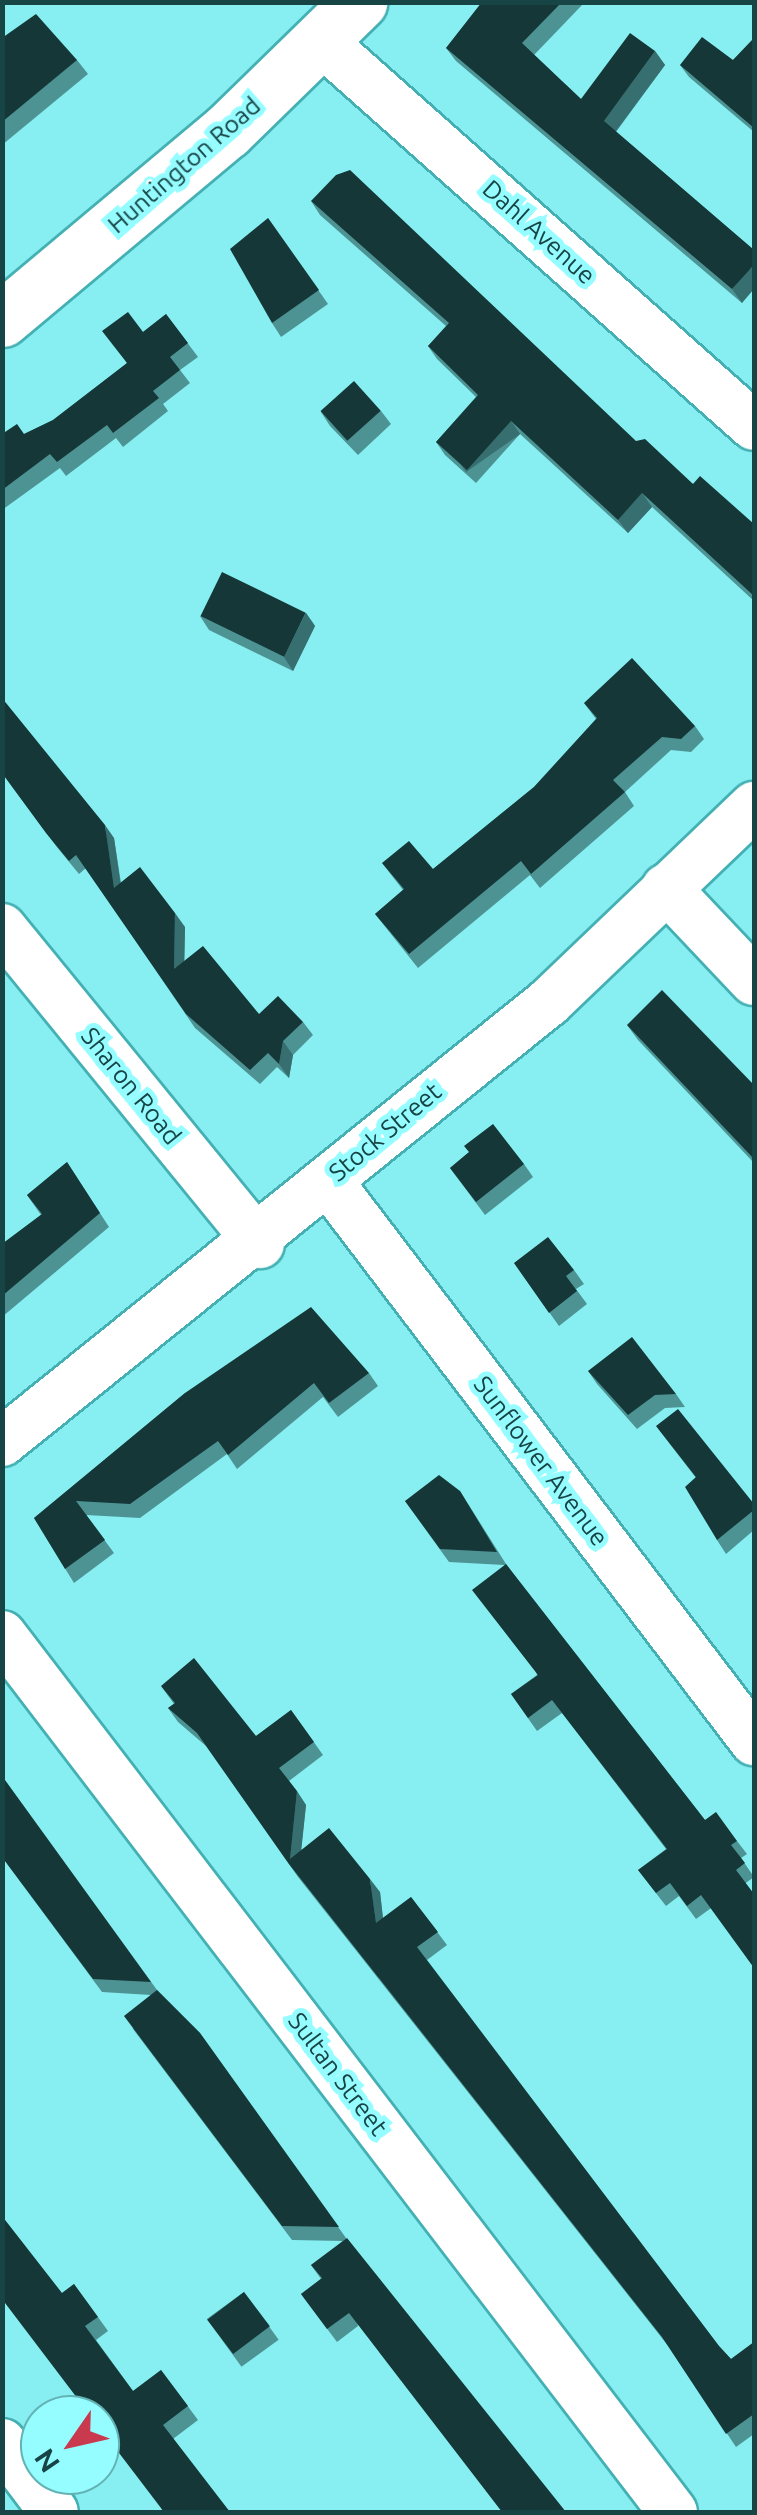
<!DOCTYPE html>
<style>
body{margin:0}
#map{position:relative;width:757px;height:2515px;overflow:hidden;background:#87eff1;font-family:Ubuntu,sans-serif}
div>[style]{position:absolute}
.roads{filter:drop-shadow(2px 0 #44b0b3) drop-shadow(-2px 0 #44b0b3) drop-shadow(0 2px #44b0b3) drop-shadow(0 -2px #44b0b3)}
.minor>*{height:48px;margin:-24px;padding:0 24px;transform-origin:24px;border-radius:24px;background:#fff}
.major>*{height:55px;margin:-27.5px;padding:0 27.5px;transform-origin:27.5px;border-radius:27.5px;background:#fff}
.wall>*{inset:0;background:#4e9394;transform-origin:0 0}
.shaded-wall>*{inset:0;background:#376e6f;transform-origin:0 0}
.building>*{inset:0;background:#153737;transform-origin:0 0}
span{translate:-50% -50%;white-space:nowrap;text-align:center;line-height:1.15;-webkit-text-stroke:10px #95fdff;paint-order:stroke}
.street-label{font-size:25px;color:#174445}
.frame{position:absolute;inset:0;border:5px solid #174445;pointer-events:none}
.north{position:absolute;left:20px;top:2395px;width:100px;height:100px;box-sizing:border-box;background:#95fdff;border:2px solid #63b3b5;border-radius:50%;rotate:236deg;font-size:28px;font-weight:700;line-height:40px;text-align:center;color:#174445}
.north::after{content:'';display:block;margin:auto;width:35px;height:45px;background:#ca3a4e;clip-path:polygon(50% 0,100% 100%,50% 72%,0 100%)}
</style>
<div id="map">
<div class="roads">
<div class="minor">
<i style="left:321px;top:41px;width:579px;rotate:41.64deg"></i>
<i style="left:666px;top:888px;width:128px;rotate:46.6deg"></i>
<i style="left:2px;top:928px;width:408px;rotate:50.8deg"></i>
<i style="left:328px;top:1181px;width:704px;rotate:52.74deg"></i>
<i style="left:2px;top:1442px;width:702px;rotate:-38.81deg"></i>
<i style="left:549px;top:1002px;width:284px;rotate:-43.7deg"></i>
<i style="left:2px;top:1635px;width:1104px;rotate:52.58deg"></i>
<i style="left:2px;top:2443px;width:86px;rotate:53deg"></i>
</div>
<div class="major">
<i style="left:2px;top:319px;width:293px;rotate:-39.9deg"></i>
<i style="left:227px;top:131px;width:185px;rotate:-44.3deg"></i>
</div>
</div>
<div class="wall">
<i style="clip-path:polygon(482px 2px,581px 2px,583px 4px,534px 55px,581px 99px,655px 51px,665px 65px,616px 132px,754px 250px,742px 303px,456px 61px,446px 48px)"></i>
<i style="clip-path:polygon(2px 38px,77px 60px,88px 74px,2px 145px)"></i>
<i style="clip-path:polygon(754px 38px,754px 132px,689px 77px,680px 65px,733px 60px)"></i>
<i style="clip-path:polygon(311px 201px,693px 484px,754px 524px,754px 601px,652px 507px,628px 533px,520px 434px,476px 483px,445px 455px,436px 442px,476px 397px,437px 359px,428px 346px,446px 326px,320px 215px)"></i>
<i style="clip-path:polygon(268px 218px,328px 304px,281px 337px,272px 323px)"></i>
<i style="clip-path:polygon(166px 314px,198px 357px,180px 370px,190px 383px,163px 404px,168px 411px,123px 447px,116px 438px,66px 476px,60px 468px,2px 510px,2px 434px,24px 434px,53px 420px,126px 364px,143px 332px)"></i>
<i style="clip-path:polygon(381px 411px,391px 424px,358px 455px,330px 426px,321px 412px)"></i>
<i style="clip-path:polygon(306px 613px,315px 626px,293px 671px,209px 630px,200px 616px)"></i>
<i style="clip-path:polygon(584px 703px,695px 726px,704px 739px,691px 752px,671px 750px,625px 792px,634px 806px,540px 888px,530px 875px,418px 968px,375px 914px,403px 890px,382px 863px,433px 869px,534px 787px,596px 719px)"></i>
<i style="clip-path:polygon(2px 773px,114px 838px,121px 883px,185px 927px,184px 961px,259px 1014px,303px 1022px,313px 1035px,293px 1055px,289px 1078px,277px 1067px,260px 1084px,195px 1028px,86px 868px,79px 874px,56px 846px)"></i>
<i style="clip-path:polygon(627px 1025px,754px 1085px,754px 1163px,638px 1040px)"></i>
<i style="clip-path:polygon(468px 1153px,524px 1164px,533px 1177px,485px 1215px,450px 1168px)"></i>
<i style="clip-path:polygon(67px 1162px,109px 1227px,2px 1317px,2px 1244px,41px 1215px,27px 1195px)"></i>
<i style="clip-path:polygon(514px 1263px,574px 1270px,584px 1284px,576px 1289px,587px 1304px,559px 1326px)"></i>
<i style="clip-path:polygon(588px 1371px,676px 1394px,685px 1407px,665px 1408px,637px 1429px,597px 1384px)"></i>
<i style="clip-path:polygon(369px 1373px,378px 1386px,338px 1417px,323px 1397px,237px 1469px,227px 1454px,140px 1518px,86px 1515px,114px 1553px,74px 1583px,34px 1518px,185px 1393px)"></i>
<i style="clip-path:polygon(656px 1426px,754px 1504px,754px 1530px,726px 1554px,717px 1540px,696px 1478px)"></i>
<i style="clip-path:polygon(460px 1491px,506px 1564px,705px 1820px,737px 1841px,747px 1854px,741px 1858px,754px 1877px,696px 1919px,679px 1896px,666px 1906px,638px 1870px,666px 1849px,562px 1713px,537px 1731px,511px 1694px,537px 1675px,504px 1565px,449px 1562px,405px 1501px)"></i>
<i style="clip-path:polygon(161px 1686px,256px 1736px,291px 1710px,323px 1755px,289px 1781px,306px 1805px,301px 1849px,380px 1892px,383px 1918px,411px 1897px,447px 1945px,427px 1960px,719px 2346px,731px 2359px,754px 2342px,754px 2434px,736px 2447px,669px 2347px,298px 1877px,206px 1746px,178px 1722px,168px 1708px,174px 1704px)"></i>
<i style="clip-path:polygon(2px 1776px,157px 1990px,200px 2033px,346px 2238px,358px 2326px,337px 2342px,301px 2294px,321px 2279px,311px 2265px,343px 2241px,292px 2240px,133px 2029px,151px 1995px,102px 1992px,2px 1857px)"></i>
<i style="clip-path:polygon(74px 2284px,108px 2331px,96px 2340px,133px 2391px,161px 2370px,198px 2420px,173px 2439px,163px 2512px,62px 2293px)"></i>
<i style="left:244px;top:2292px;width:59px;height:46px;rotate:54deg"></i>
</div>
<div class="shaded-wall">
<i style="clip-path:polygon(655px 51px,665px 65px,613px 135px,604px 121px)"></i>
<i style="clip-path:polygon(754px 265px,754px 289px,742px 303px,732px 289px)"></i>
<i style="left:511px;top:421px;width:16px;height:66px;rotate:55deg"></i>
<i style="clip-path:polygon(642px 493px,652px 507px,628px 533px,618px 520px)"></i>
<i style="clip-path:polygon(306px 613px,315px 626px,293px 671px,284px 657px)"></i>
<i style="clip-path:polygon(105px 825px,114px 838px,123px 901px,114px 888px)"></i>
<i style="clip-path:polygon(175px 913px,185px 927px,184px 983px,174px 969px)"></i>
<i style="clip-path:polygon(283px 1041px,293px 1055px,289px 1078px,279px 1064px)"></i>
<i style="clip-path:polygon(297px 1791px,306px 1805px,299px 1872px,290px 1859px)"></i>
<i style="clip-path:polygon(370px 1879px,380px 1892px,385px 1937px,376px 1923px)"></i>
</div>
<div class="building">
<i style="clip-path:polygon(482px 2px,562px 2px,522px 43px,581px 99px,630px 33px,655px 51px,604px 121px,754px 250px,754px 265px,732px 289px,446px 48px)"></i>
<i style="clip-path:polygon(36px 14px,77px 60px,2px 122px,2px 38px)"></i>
<i style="clip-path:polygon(702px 37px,733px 60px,754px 38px,754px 128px,680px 65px)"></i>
<i style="clip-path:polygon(350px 170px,636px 441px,645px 439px,693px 484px,700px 476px,754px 524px,754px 596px,642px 493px,618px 520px,511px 421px,467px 470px,436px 442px,478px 395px,428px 346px,449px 323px,311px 201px,336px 175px)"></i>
<i style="clip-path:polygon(268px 218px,319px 290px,272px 323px,230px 249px)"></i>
<i style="clip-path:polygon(128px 312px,143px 332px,166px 314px,188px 343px,170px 357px,180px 370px,153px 391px,159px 398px,113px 433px,107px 425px,57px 462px,50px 454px,2px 490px,2px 434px,17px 424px,24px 434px,53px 420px,127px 363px,102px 331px)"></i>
<i style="left:354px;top:381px;width:40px;height:45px;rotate:48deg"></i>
<i style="left:222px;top:572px;width:93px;height:49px;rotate:26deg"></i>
<i style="clip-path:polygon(632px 658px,695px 726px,681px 739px,662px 737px,613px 780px,625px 792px,531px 874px,521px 861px,409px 954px,375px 914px,404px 889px,382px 863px,409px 841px,433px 869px,534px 787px,597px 718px,584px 703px)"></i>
<i style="clip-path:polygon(2px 698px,105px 825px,114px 888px,140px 867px,175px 913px,174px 969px,203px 946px,259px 1014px,278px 996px,303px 1022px,283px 1041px,279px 1064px,268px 1053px,250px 1070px,186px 1014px,76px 855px,69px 861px,46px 833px,2px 773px)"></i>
<i style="clip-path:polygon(662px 990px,754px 1085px,754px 1159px,627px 1025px)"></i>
<i style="clip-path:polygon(493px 1124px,524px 1164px,476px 1202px,450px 1168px,469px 1152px,464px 1146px)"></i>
<i style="clip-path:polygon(67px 1162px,100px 1213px,2px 1296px,2px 1244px,42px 1214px,27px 1195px)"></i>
<i style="clip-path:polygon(548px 1237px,574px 1270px,566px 1276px,577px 1291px,549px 1313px,514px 1263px)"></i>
<i style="clip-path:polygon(311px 1307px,369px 1373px,329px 1403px,314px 1383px,228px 1455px,218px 1441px,130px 1504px,76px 1501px,105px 1540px,65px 1569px,34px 1518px,185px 1393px)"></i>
<i style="clip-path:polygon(632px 1337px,676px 1394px,655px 1395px,628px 1415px,588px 1371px)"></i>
<i style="clip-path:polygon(678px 1409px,754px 1504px,754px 1510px,717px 1540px,685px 1487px,696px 1477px,656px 1426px)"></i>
<i style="clip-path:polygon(439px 1475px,460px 1491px,497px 1552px,440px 1549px,405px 1501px)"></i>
<i style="clip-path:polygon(506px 1564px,705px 1820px,716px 1812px,737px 1841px,731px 1845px,745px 1863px,736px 1870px,754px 1894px,754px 1968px,701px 1895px,687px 1906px,670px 1883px,656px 1893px,638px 1870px,667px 1849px,552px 1700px,528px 1718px,511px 1694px,538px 1675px,472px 1590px)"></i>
<i style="clip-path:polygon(194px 1658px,256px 1736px,291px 1710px,314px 1742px,279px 1768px,297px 1791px,290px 1859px,329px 1828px,370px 1879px,376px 1923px,411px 1897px,438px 1932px,417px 1947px,719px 2346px,731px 2359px,754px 2342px,754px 2414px,726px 2434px,662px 2337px,289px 1864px,197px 1733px,168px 1708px,175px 1703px,161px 1686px)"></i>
<i style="clip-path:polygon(2px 1776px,151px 1982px,93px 1979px,2px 1857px)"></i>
<i style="clip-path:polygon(157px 1990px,200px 2033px,339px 2227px,282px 2226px,124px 2016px)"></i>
<i style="clip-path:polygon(2px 2216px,62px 2293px,74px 2284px,98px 2317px,85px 2326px,133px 2391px,161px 2370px,188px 2406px,163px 2425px,230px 2512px,164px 2512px,100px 2428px,100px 2415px,90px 2415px,2px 2299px)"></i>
<i style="clip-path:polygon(347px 2238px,566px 2512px,502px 2512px,349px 2313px,327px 2329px,301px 2294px,322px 2278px,311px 2265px)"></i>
<i style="left:244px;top:2292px;width:43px;height:46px;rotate:53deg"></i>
</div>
<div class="street-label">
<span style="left:184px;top:165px;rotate:-41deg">Huntington Road</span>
<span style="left:539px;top:232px;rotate:42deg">Dahl Avenue</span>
<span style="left:131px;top:1086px;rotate:51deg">Sharon Road</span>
<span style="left:385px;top:1132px;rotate:-40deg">Stock Street</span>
<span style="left:541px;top:1461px;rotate:53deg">Sunflower Avenue</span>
<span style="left:338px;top:2074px;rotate:53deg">Sultan Street</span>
</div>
<div class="frame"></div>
<div class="north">N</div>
</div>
